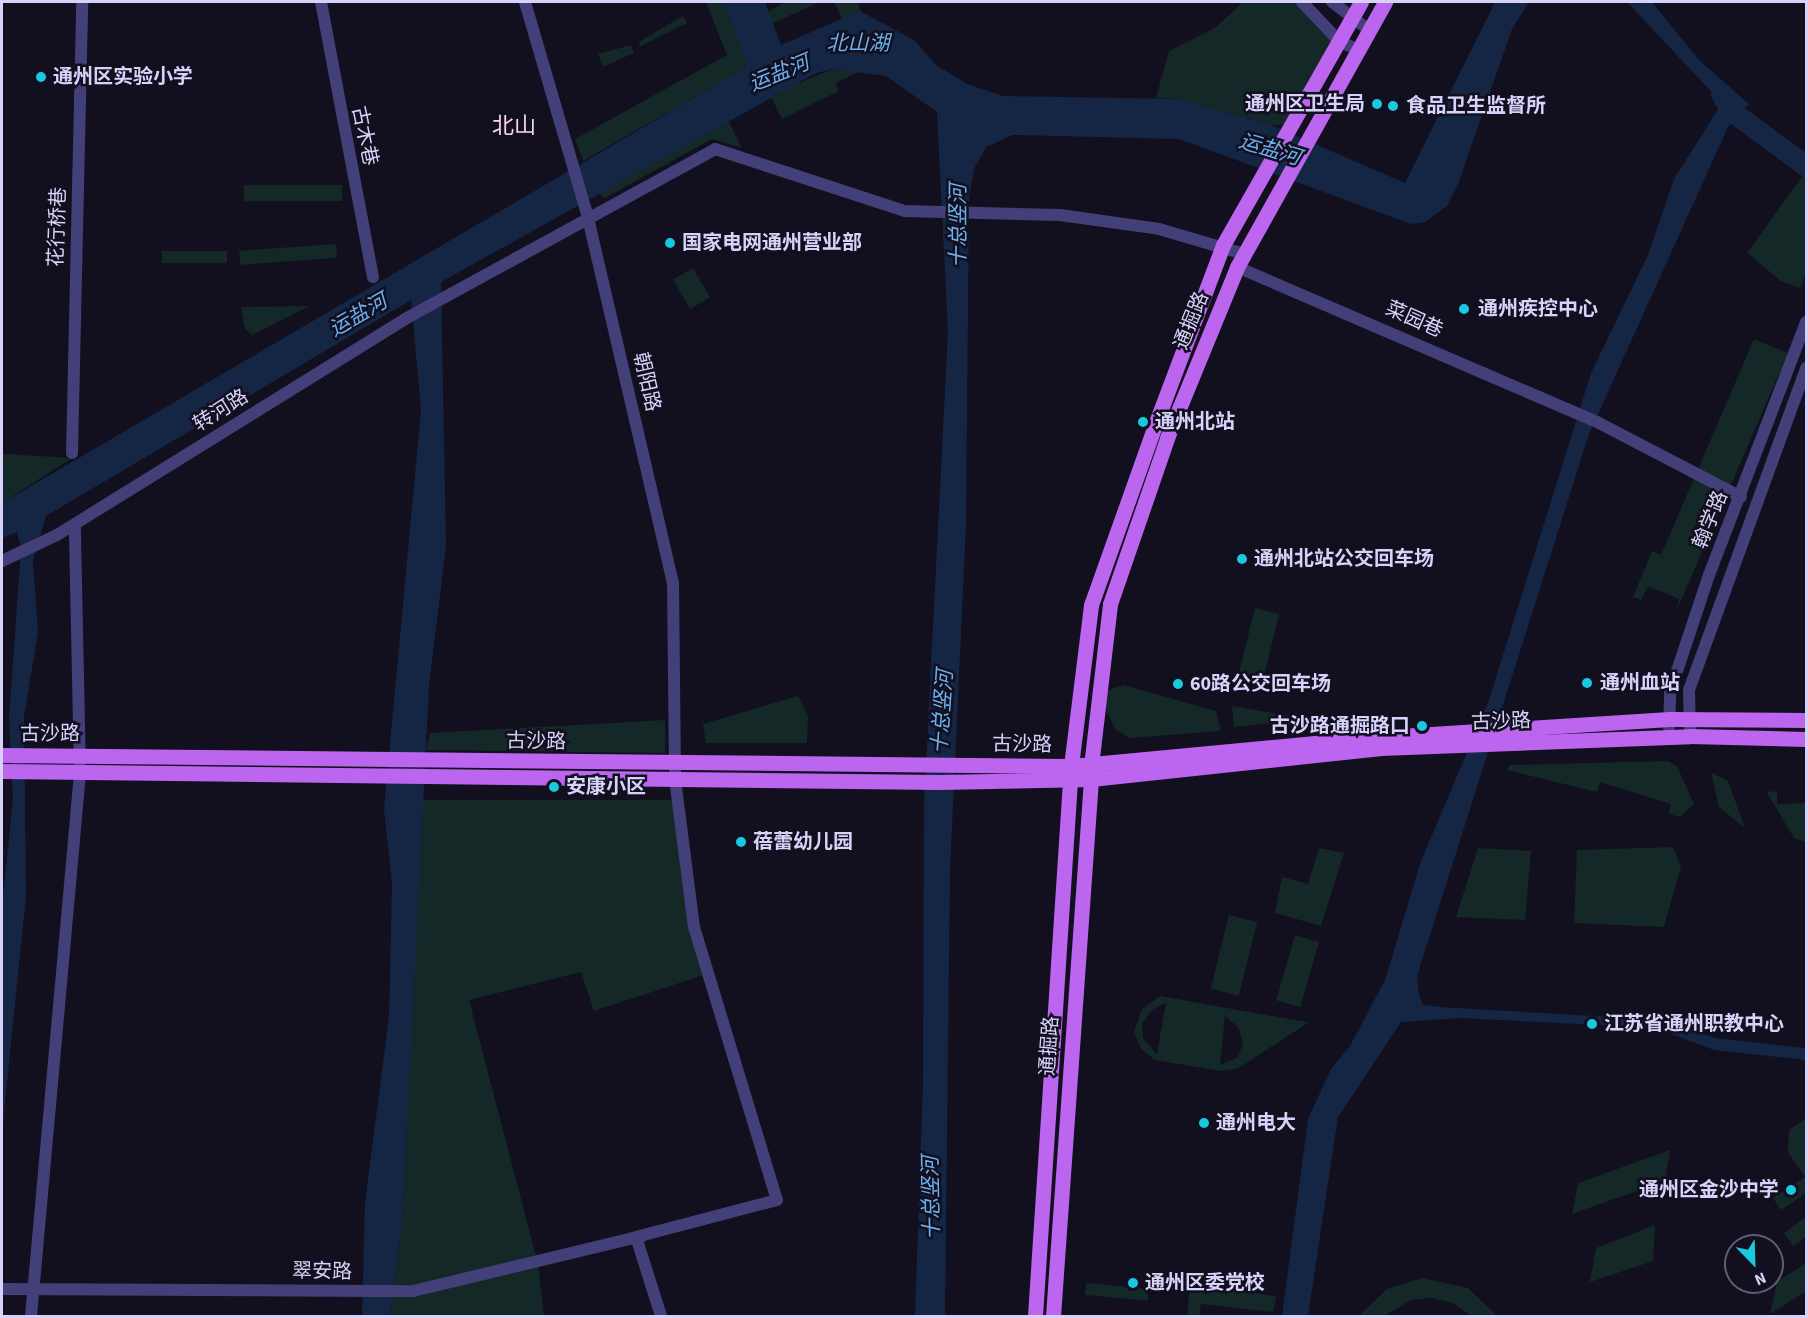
<!DOCTYPE html>
<meta charset="utf-8">
<style>
body{margin:0}
#map{position:relative;width:1808px;height:1318px;overflow:hidden;background:#120f1f;font-family:"Source Sans 3","Noto Sans SC",sans-serif}
div>[style]{position:absolute}
.green>*{inset:0;background:#132827;transform-origin:0 0}
.water>*{inset:0;background:#142643}
.river>*{height:21px;margin:-10.5px;padding:0 10.5px;transform-origin:10.5px;border-radius:10.5px;background:#142643}
.minor>*{height:12px;margin:-6px;padding:0 6px;transform-origin:6px;border-radius:6px;background:#423f79}
.major>*{height:15px;margin:-7.5px;padding:0 7.5px;transform-origin:7.5px;border-radius:7.5px;background:#bc65ee}
.dots>*{width:16px;height:16px;translate:-50% -50%;box-sizing:border-box;border:3px solid #120f1f;border-radius:50%}
span{translate:-50% -50%;white-space:nowrap;text-align:center;line-height:1.15;-webkit-text-stroke:5px #120f1f;paint-order:stroke}
.poi-label{font-size:20px;color:#d7d2fa;font-weight:700}
.left{translate:0 -50%;text-align:left}
.right{translate:-100% -50%;text-align:right}
.street-label{font-size:20px;color:#d7d2fa}
.water-label{font-size:21px;color:#6bb0ef;font-style:italic}
.quarter-label{font-size:22px;color:#fad4ec}
.frame{position:absolute;inset:0;border:3px solid #d7d2fa;pointer-events:none}
.north{position:absolute;left:1724px;top:1234px;width:60px;height:60px;box-sizing:border-box;background:#120f1f;border:2px solid #615d77;border-radius:50%;rotate:157deg;font-size:16px;font-weight:700;line-height:24px;text-align:center;color:#d7d2fa}
.north::after{content:'';display:block;margin:auto;width:21px;height:27px;background:#19c9df;clip-path:polygon(50% 0,100% 100%,50% 72%,0 100%)}
</style>
<div id="map">
<div class="green">
<i style="clip-path:polygon(706px 2px,724px 2px,749px 66px,583px 161px,575px 139px,727px 55px)"></i>
<i style="clip-path:polygon(785px 2px,820px 2px,771px 24px,766px 13px)"></i>
<i style="clip-path:polygon(834px 2px,863px 2px,858px 4px,861px 11px,842px 19px)"></i>
<i style="clip-path:polygon(1243px 2px,1302px 2px,1339px 41px,1292px 124px,1271px 125px,1180px 99px,1156px 98px,1169px 51px,1215px 28px)"></i>
<i style="clip-path:polygon(683px 16px,687px 23px,639px 47px,640px 41px)"></i>
<i style="clip-path:polygon(631px 45px,634px 53px,603px 67px,598px 54px)"></i>
<i style="clip-path:polygon(833px 69px,861px 71px,836px 83px,839px 91px,782px 119px,770px 95px)"></i>
<i style="clip-path:polygon(727px 118px,742px 148px,712px 139px,605px 198px,595px 192px)"></i>
<i style="clip-path:polygon(1806px 171px,1806px 273px,1800px 288px,1781px 281px,1747px 253px)"></i>
<i style="left:244px;top:185px;width:98px;height:16px"></i>
<i style="left:336px;top:244px;width:14px;height:97px;rotate:86deg"></i>
<i style="left:162px;top:251px;width:65px;height:12px"></i>
<i style="left:693px;top:268px;width:34px;height:23px;rotate:60deg"></i>
<i style="clip-path:polygon(309px 306px,252px 335px,245px 329px,241px 307px)"></i>
<i style="clip-path:polygon(1754px 339px,1788px 353px,1677px 610px,1679px 599px,1648px 586px,1641px 600px,1633px 597px,1652px 551px,1661px 555px)"></i>
<i style="clip-path:polygon(2px 454px,6px 454px,72px 458px,2px 503px)"></i>
<i style="left:1255px;top:608px;width:25px;height:71px;rotate:14deg"></i>
<i style="clip-path:polygon(1124px 685px,1216px 711px,1221px 731px,1129px 738px,1115px 729px,1106px 710px,1106px 691px)"></i>
<i style="clip-path:polygon(798px 696px,808px 716px,807px 743px,706px 743px,703px 724px)"></i>
<i style="clip-path:polygon(1232px 706px,1308px 719px,1234px 727px)"></i>
<i style="clip-path:polygon(665px 720px,665px 753px,426px 750px,430px 733px)"></i>
<i style="clip-path:polygon(1668px 761px,1677px 766px,1694px 804px,1680px 817px,1669px 814px,1671px 804px,1600px 782px,1597px 792px,1507px 770px,1510px 765px)"></i>
<i style="clip-path:polygon(1711px 772px,1728px 781px,1745px 828px,1719px 807px)"></i>
<i style="clip-path:polygon(1766px 791px,1777px 792px,1777px 804px,1806px 803px,1806px 842px,1794px 838px)"></i>
<i style="clip-path:polygon(422px 800px,678px 800px,707px 974px,594px 1011px,581px 972px,469px 1000px,538px 1264px,544px 1316px,390px 1316px,402px 1223px)"></i>
<i style="clip-path:polygon(1673px 847px,1681px 866px,1664px 927px,1574px 923px,1577px 850px)"></i>
<i style="clip-path:polygon(1319px 848px,1344px 853px,1321px 926px,1275px 913px,1282px 877px,1308px 884px)"></i>
<i style="clip-path:polygon(1478px 848px,1531px 851px,1525px 920px,1456px 917px)"></i>
<i style="left:1229px;top:915px;width:29px;height:76px;rotate:14deg"></i>
<i style="left:1295px;top:935px;width:25px;height:68px;rotate:16deg"></i>
<i style="clip-path:polygon(evenodd,1160px 996px,1289px 1019px,1309px 1022px,1239px 1068px,1220px 1071px,1155px 1060px,1141px 1049px,1134px 1032px,1142px 1009px,1160px 996px,1166px 1003px,1157px 1053px,1157px 1054px,1143px 1038px,1142px 1024px,1153px 1009px,1166px 1003px,1160px 996px,1225px 1016px,1238px 1027px,1243px 1043px,1238px 1057px,1220px 1065px,1225px 1016px)"></i>
<i style="clip-path:polygon(1806px 1118px,1806px 1193px,1781px 1210px,1773px 1198px,1805px 1177px,1788px 1152px,1789px 1130px)"></i>
<i style="clip-path:polygon(1670px 1150px,1665px 1181px,1572px 1214px,1578px 1183px)"></i>
<i style="clip-path:polygon(1806px 1217px,1806px 1237px,1793px 1246px,1784px 1233px)"></i>
<i style="clip-path:polygon(1655px 1225px,1653px 1261px,1590px 1282px,1596px 1248px)"></i>
<i style="clip-path:polygon(1806px 1263px,1806px 1291px,1770px 1314px,1777px 1282px)"></i>
<i style="clip-path:polygon(1422px 1278px,1468px 1288px,1497px 1316px,1472px 1316px,1453px 1303px,1432px 1298px,1411px 1300px,1384px 1316px,1359px 1316px,1387px 1289px)"></i>
<i style="left:1086px;top:1283px;width:63px;height:12px;rotate:5deg"></i>
<i style="clip-path:polygon(1190px 1286px,1276px 1296px,1273px 1312px,1201px 1304px,1199px 1316px,1187px 1316px)"></i>
</div>
<div class="water">
<i style="clip-path:polygon(724px 2px,765px 2px,781px 45px,860px 11px,914px 40px,936px 65px,967px 84px,1003px 96px,1180px 99px,1271px 125px,1405px 183px,1495px 2px,1529px 2px,1512px 29px,1458px 184px,1447px 206px,1425px 222px,1411px 224px,1179px 139px,1013px 135px,986px 147px,974px 169px,969px 198px,966px 525px,950px 870px,945px 1316px,915px 1316px,923px 1083px,924px 804px,948px 331px,937px 112px,886px 76px,833px 69px,816px 73px,441px 282px,446px 546px,429px 686px,402px 1223px,390px 1316px,362px 1316px,365px 1202px,389px 1017px,392px 883px,384px 809px,421px 410px,411px 300px,46px 516px,33px 561px,38px 632px,24px 717px,26px 896px,2px 1132px,2px 906px,13px 799px,9px 718px,21px 548px,17px 532px,2px 538px,2px 503px,748px 66px)"></i>
<i style="clip-path:polygon(1627px 2px,1652px 2px,1699px 60px,1749px 104px,1728px 127px,1589px 434px,1417px 976px,1419px 994px,1423px 1005px,1440px 1007px,1664px 1020px,1715px 1038px,1806px 1048px,1806px 1060px,1714px 1050px,1656px 1028px,1460px 1018px,1401px 1022px,1338px 1117px,1308px 1316px,1282px 1316px,1308px 1119px,1331px 1069px,1350px 1046px,1385px 980px,1421px 861px,1488px 703px,1591px 373px,1648px 255px,1674px 179px,1722px 103px)"></i>
</div>
<div class="river">
<i style="left:1721px;top:93px;width:19px;rotate:62deg"></i>
<i style="left:1730px;top:110px;width:94px;rotate:36.4deg"></i>
</div>
<div class="minor">
<i style="left:321px;top:2px;width:280px;rotate:79.3deg"></i>
<i style="left:525px;top:2px;width:225px;rotate:73.7deg"></i>
<i style="left:588px;top:218px;width:375px;rotate:76.9deg"></i>
<i style="left:673px;top:583px;width:196px;rotate:89.4deg"></i>
<i style="left:675px;top:779px;width:149px;rotate:82.7deg"></i>
<i style="left:694px;top:927px;width:285px;rotate:73.1deg"></i>
<i style="left:777px;top:1200px;width:146px;rotate:165.3deg"></i>
<i style="left:1302px;top:2px;width:54px;rotate:46.5deg"></i>
<i style="left:1339px;top:41px;width:23px;rotate:25deg"></i>
<i style="left:1332px;top:2px;width:46px;rotate:37.1deg"></i>
<i style="left:1237px;top:267px;width:394px;rotate:23.3deg"></i>
<i style="left:1599px;top:423px;width:160px;rotate:27.5deg"></i>
<i style="left:72px;top:453px;width:451px;rotate:-88.7deg"></i>
<i style="left:2px;top:561px;width:61px;rotate:-25.3deg"></i>
<i style="left:57px;top:535px;width:410px;rotate:-31.8deg"></i>
<i style="left:405px;top:319px;width:354px;rotate:-28.7deg"></i>
<i style="left:715px;top:149px;width:200px;rotate:18.1deg"></i>
<i style="left:905px;top:211px;width:155px;rotate:1.5deg"></i>
<i style="left:1060px;top:215px;width:100px;rotate:8deg"></i>
<i style="left:1159px;top:229px;width:89px;rotate:16.4deg"></i>
<i style="left:1669px;top:728px;width:36px;rotate:-88deg"></i>
<i style="left:1670px;top:692px;width:123px;rotate:-71.6deg"></i>
<i style="left:1709px;top:575px;width:271px;rotate:-69deg"></i>
<i style="left:1690px;top:736px;width:46px;rotate:-91.2deg"></i>
<i style="left:1689px;top:690px;width:343px;rotate:-70deg"></i>
<i style="left:636px;top:1237px;width:83px;rotate:72.4deg"></i>
<i style="left:2px;top:1289px;width:411px;rotate:0.3deg"></i>
<i style="left:413px;top:1291px;width:236px;rotate:-13.5deg"></i>
<i style="left:31px;top:1316px;width:545px;rotate:-84.84deg"></i>
<i style="left:80px;top:773px;width:249px;rotate:-91.2deg"></i>
</div>
<div class="major">
<i style="left:2px;top:755px;width:1069px;rotate:0.59deg"></i>
<i style="left:1071px;top:766px;width:298px;rotate:-5.4deg"></i>
<i style="left:1368px;top:738px;width:302px;rotate:-3.6deg"></i>
<i style="left:1669px;top:719px;width:137px;rotate:0.4deg"></i>
<i style="left:1071px;top:766px;width:162px;rotate:-82.9deg"></i>
<i style="left:1091px;top:605px;width:191px;rotate:-70.4deg"></i>
<i style="left:1155px;top:425px;width:192px;rotate:-69.3deg"></i>
<i style="left:1223px;top:245px;width:279px;rotate:-60.4deg"></i>
<i style="left:1091px;top:766px;width:163px;rotate:-83.3deg"></i>
<i style="left:1110px;top:604px;width:176px;rotate:-71deg"></i>
<i style="left:1167px;top:438px;width:185px;rotate:-67.7deg"></i>
<i style="left:1237px;top:267px;width:304px;rotate:-60.8deg"></i>
<i style="left:2px;top:771px;width:937px;rotate:0.67deg"></i>
<i style="left:939px;top:782px;width:152px;rotate:-1.1deg"></i>
<i style="left:1091px;top:779px;width:292px;rotate:-6.1deg"></i>
<i style="left:1381px;top:748px;width:309px;rotate:-2.2deg"></i>
<i style="left:1690px;top:736px;width:116px;rotate:1.5deg"></i>
<i style="left:1035px;top:1316px;width:537px;rotate:-86.26deg"></i>
<i style="left:1053px;top:1316px;width:538px;rotate:-85.95deg"></i>
</div>
<div class="dots">
<i style="left:41px;top:77px;background:#19c9df"></i>
<i style="left:1377px;top:104px;background:#19c9df"></i>
<i style="left:1393px;top:106px;background:#19c9df"></i>
<i style="left:670px;top:243px;background:#19c9df"></i>
<i style="left:1464px;top:309px;background:#19c9df"></i>
<i style="left:1143px;top:422px;background:#19c9df"></i>
<i style="left:1242px;top:559px;background:#19c9df"></i>
<i style="left:1587px;top:683px;background:#19c9df"></i>
<i style="left:1178px;top:684px;background:#19c9df"></i>
<i style="left:1422px;top:726px;background:#19c9df"></i>
<i style="left:554px;top:787px;background:#19c9df"></i>
<i style="left:741px;top:842px;background:#19c9df"></i>
<i style="left:1592px;top:1024px;background:#19c9df"></i>
<i style="left:1204px;top:1123px;background:#19c9df"></i>
<i style="left:1791px;top:1190px;background:#19c9df"></i>
<i style="left:1133px;top:1283px;background:#19c9df"></i>
</div>
<div class="poi-label">
<span class="left" style="left:53px;top:77px">通州区实验小学</span>
<span class="right" style="left:1365px;top:104px">通州区卫生局</span>
<span class="left" style="left:1406px;top:106px">食品卫生监督所</span>
<span class="left" style="left:682px;top:243px">国家电网通州营业部</span>
<span class="left" style="left:1478px;top:309px">通州疾控中心</span>
<span class="left" style="left:1155px;top:422px">通州北站</span>
<span class="left" style="left:1254px;top:559px">通州北站公交回车场</span>
<span class="left" style="left:1600px;top:683px">通州血站</span>
<span class="left" style="left:1190px;top:684px">60路公交回车场</span>
<span class="right" style="left:1410px;top:726px">古沙路通掘路口</span>
<span class="left" style="left:566px;top:787px">安康小区</span>
<span class="left" style="left:753px;top:842px">蓓蕾幼儿园</span>
<span class="left" style="left:1604px;top:1024px">江苏省通州职教中心</span>
<span class="left" style="left:1216px;top:1123px">通州电大</span>
<span class="right" style="left:1779px;top:1190px">通州区金沙中学</span>
<span class="left" style="left:1145px;top:1283px">通州区委党校</span>
</div>
<div class="street-label">
<span style="left:364px;top:136px;rotate:78deg">古木巷</span>
<span style="left:58px;top:227px;rotate:-88deg">花行桥巷</span>
<span style="left:1414px;top:320px;rotate:24deg">菜园巷</span>
<span style="left:1192px;top:321px;rotate:-68deg">通掘路</span>
<span style="left:646px;top:382px;rotate:77deg">朝阳路</span>
<span style="left:221px;top:411px;rotate:-32deg">转河路</span>
<span style="left:1711px;top:520px;rotate:-68deg">翰学路</span>
<span style="left:1501px;top:722px;rotate:-2deg">古沙路</span>
<span style="left:50px;top:734px">古沙路</span>
<span style="left:536px;top:742px;rotate:1deg">古沙路</span>
<span style="left:1022px;top:745px;rotate:1deg">古沙路</span>
<span style="left:1050px;top:1046px;rotate:-86deg">通掘路</span>
<span style="left:322px;top:1272px;rotate:1deg">翠安路</span>
</div>
<div class="water-label">
<span style="left:858px;top:43px">北山湖</span>
<span style="left:779px;top:73px;rotate:-22deg">运盐河</span>
<span style="left:1270px;top:149px;rotate:17deg">运盐河</span>
<span style="left:958px;top:226px;rotate:-90deg">十总竖河</span>
<span style="left:358px;top:315px;rotate:-30deg">运盐河</span>
<span style="left:942px;top:712px;rotate:-86deg">十总竖河</span>
<span style="left:931px;top:1198px;rotate:-91deg">十总竖河</span>
</div>
<div class="quarter-label">
<span style="left:514px;top:127px">北山</span>
</div>
<div class="frame"></div>
<div class="north">N</div>
</div>
